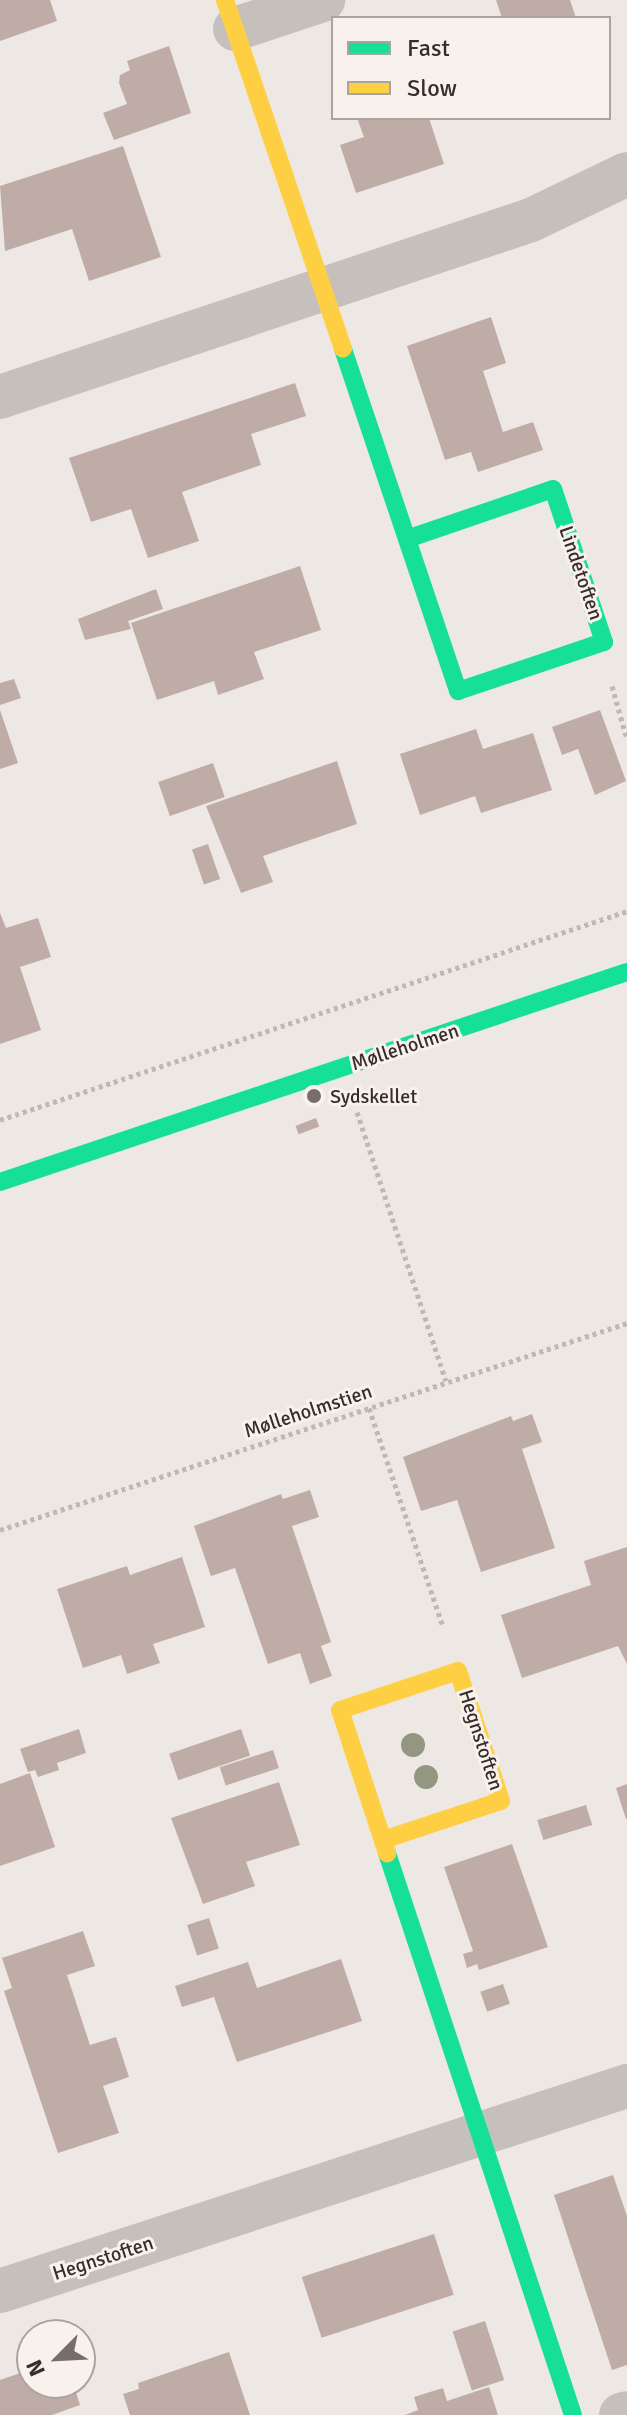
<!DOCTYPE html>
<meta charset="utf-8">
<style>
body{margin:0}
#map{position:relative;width:627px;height:2415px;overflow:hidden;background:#ede8e4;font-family:Signika,sans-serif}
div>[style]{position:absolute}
.building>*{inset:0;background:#bfaca7;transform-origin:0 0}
.path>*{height:5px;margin-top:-2.5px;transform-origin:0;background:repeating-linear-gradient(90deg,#bfb8b5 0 4px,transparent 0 8px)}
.street>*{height:44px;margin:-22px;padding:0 22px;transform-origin:22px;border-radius:22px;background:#c6c0bc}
.fast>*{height:18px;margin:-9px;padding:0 9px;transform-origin:9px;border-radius:9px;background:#16e098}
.slow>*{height:18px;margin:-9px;padding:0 9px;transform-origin:9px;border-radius:9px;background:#ffcf43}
.trees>*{width:24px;height:24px;margin:-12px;border-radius:50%;background:#939781}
.dots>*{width:22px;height:22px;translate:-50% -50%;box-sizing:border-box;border:4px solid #f9f2ec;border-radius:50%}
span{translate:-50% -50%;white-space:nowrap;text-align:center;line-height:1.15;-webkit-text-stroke:6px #f9f2ec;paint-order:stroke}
.street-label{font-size:20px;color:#372d2b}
.poi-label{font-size:20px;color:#372d2b}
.left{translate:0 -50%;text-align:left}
.legend{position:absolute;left:331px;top:16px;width:280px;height:104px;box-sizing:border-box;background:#f9f2ec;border:2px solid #aba39f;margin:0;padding:10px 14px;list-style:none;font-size:24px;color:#372d2b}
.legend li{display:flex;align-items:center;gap:16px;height:40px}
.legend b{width:40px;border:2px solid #aba39f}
.north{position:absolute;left:16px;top:2319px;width:80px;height:80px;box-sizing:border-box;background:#f9f2ec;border:2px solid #aba39f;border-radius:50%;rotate:246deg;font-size:22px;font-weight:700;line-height:32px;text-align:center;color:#372d2b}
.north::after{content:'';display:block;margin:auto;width:28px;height:36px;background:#776e6c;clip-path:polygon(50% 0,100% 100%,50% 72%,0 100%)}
</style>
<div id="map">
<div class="building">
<i style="clip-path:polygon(0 0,50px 0,57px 21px,0 41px)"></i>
<i style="clip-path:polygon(496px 0,570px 0,576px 18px,502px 18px)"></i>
<i style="clip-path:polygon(169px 46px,191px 113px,114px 140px,103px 113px,127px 104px,119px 83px,120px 75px,130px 70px,127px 61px)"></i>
<i style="clip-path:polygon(357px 118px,429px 118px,444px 164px,356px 193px,340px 145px,364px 137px)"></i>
<i style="clip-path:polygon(123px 146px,161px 257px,89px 281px,72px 229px,5px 251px,0 186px)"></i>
<i style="clip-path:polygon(491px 317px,506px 363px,483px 371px,503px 432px,533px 422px,543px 450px,478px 472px,471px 452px,445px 460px,407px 346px)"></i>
<i style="clip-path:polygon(295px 383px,306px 416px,251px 434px,261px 465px,182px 492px,199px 541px,148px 558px,131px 509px,91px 522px,69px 458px)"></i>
<i style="clip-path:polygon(300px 566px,321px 630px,254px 652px,264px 679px,218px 695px,214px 681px,157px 700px,131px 623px)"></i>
<i style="clip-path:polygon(156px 589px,163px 609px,128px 621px,131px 629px,85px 640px,78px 619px)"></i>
<i style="clip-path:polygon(14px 679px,21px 698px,0 705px,0 683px)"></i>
<i style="clip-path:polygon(0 710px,18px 763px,0 769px)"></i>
<i style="clip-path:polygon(600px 710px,626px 781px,595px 795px,578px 749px,562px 755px,552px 727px)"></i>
<i style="clip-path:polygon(476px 729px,483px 749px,533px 733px,552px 790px,481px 813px,475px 796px,420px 815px,400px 754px)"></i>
<i style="clip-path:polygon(337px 761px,357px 824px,263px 856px,273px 882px,241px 893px,206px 806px)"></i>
<i style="left:213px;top:763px;width:36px;height:58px;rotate:71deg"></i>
<i style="left:208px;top:844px;width:37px;height:17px;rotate:71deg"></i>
<i style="clip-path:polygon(0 913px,6px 928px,38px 918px,51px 957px,20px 967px,41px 1030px,0 1044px)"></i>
<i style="left:316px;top:1118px;width:9px;height:22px;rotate:69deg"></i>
<i style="clip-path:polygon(532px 1414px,542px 1442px,522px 1449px,555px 1548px,481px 1572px,457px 1500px,421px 1511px,403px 1457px,511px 1416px,513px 1421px)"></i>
<i style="clip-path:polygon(310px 1490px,319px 1517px,292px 1526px,331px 1642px,321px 1646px,332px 1676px,310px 1684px,300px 1653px,268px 1664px,235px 1568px,211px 1576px,194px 1526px,281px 1494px,283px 1499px)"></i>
<i style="clip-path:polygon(627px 1547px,627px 1664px,618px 1646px,522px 1678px,501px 1615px,591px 1585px,584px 1561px)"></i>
<i style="clip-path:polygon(182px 1557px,205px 1627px,153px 1644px,160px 1663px,127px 1674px,121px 1655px,83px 1668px,57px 1589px,127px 1566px,130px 1575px)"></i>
<i style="clip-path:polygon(79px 1729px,86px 1753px,57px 1763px,59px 1770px,38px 1777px,35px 1770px,28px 1772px,20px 1749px)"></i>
<i style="left:241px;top:1729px;width:28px;height:76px;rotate:71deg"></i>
<i style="left:273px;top:1750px;width:19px;height:56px;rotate:72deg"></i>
<i style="clip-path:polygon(30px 1773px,55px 1847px,0 1866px,0 1784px)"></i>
<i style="clip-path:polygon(279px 1782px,300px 1845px,246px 1862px,255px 1886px,203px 1904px,171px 1818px)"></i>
<i style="clip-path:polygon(627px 1784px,627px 1819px,626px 1819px,616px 1788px)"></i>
<i style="left:586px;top:1805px;width:21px;height:51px;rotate:73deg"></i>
<i style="clip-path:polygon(512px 1844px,548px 1947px,479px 1970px,477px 1964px,467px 1968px,463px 1954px,473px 1951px,444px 1867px)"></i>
<i style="left:209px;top:1918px;width:32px;height:23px;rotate:72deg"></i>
<i style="clip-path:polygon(83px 1931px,95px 1966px,67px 1975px,90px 2045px,116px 2037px,129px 2077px,103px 2086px,119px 2133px,58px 2153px,4px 1991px,12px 1988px,2px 1958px)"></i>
<i style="clip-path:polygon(341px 1959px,362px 2021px,237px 2062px,214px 1997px,182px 2007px,175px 1986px,248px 1962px,257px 1988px)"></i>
<i style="left:503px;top:1984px;width:21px;height:24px;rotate:71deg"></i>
<i style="clip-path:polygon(613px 2175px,627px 2216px,627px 2365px,612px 2370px,554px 2195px)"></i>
<i style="left:434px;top:2234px;width:64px;height:139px;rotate:72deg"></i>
<i style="left:485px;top:2321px;width:62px;height:34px;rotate:72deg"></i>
<i style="clip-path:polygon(229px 2352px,250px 2415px,130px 2415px,123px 2394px,139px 2389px,138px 2383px)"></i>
<i style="clip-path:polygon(32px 2369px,32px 2383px,73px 2383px,80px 2405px,52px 2415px,0 2415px,0 2380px)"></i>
<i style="clip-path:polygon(489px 2387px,498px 2415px,405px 2415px,418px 2410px,414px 2397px,443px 2388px,447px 2401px)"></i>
</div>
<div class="path">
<i style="left:612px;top:686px;width:55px;rotate:74.2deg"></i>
<i style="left:357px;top:1112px;width:283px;rotate:71.7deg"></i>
<i style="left:0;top:1120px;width:661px;rotate:-18.43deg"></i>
<i style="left:369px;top:1408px;width:231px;rotate:71.3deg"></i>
<i style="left:0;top:1530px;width:660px;rotate:-18.27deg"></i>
</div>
<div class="street">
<i style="left:235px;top:29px;width:93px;rotate:-18.2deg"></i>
<i style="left:0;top:397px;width:560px;rotate:-18.43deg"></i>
<i style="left:531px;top:220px;width:106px;rotate:-25.6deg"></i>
<i style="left:0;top:2291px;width:660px;rotate:-18.11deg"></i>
<i style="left:621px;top:2415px;width:6px;rotate:-18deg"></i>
</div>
<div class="fast">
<i style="left:343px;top:349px;width:361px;rotate:71.4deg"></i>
<i style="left:458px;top:691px;width:154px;rotate:-18.6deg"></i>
<i style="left:604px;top:642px;width:161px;rotate:-108.4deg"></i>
<i style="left:553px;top:489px;width:154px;rotate:161.1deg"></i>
<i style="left:0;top:1182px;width:661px;rotate:-18.52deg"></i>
<i style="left:387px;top:1853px;width:592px;rotate:71.69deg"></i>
</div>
<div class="slow">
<i style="left:225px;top:0;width:368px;rotate:71.3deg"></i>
<i style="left:383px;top:1840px;width:124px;rotate:-18.3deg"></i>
<i style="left:501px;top:1801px;width:137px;rotate:-108.3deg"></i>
<i style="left:458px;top:1671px;width:124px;rotate:161.7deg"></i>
<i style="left:340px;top:1710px;width:151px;rotate:71.8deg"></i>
</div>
<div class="trees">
<i style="left:413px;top:1745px"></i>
<i style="left:426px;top:1777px"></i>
</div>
<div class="dots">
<i style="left:314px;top:1096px;background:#776e6c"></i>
</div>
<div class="street-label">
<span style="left:581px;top:573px;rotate:71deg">Lindetoften</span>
<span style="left:405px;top:1047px;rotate:-18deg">Mølleholmen</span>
<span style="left:308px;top:1411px;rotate:-18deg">Mølleholmstien</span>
<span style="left:481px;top:1740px;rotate:72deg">Hegnstoften</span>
<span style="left:103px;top:2258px;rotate:-18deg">Hegnstoften</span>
</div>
<div class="poi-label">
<span class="left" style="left:330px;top:1096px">Sydskellet</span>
</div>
<ul class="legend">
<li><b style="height:10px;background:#16e098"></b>Fast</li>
<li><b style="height:10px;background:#ffcf43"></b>Slow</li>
</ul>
<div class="north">N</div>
</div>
